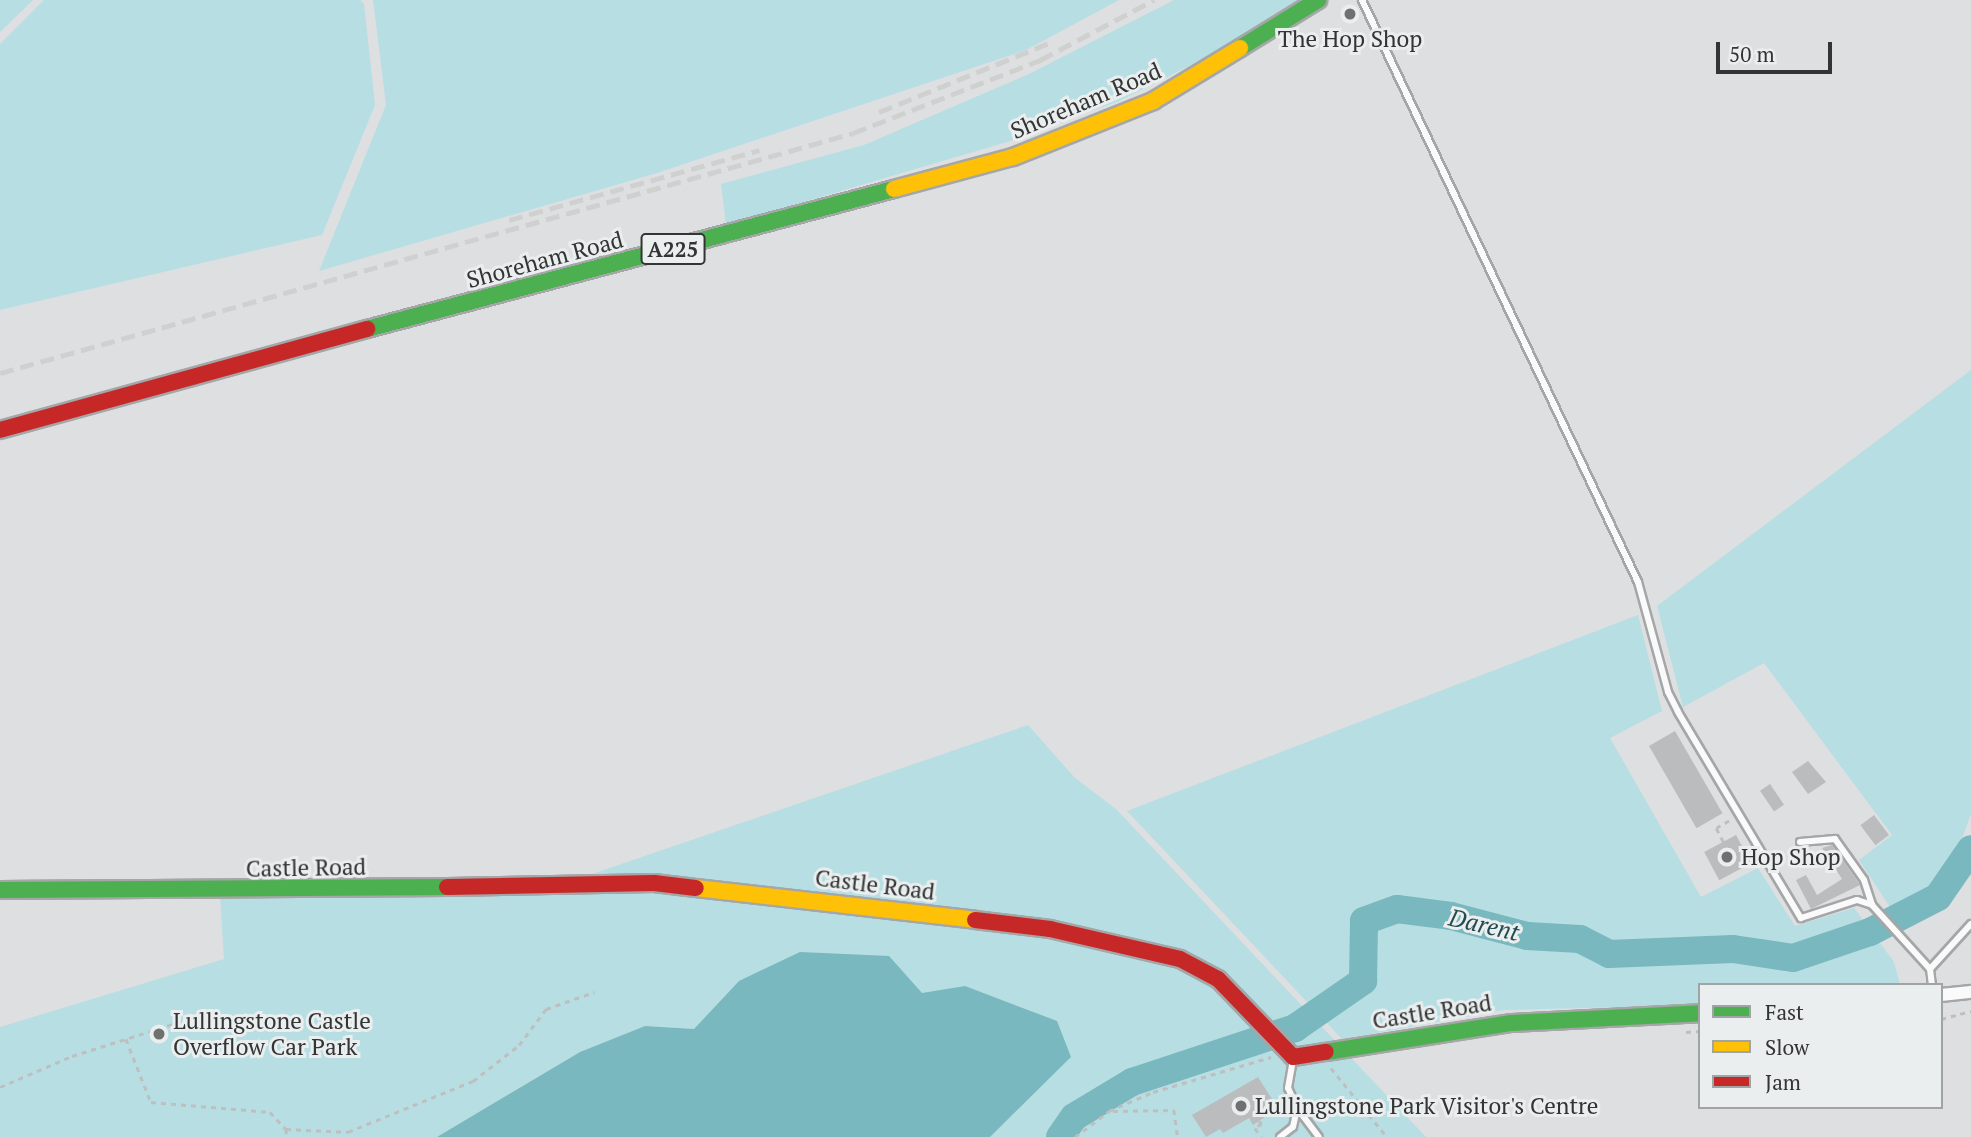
<!DOCTYPE html>
<style>
body{margin:0}
#map{position:relative;width:1971px;height:1137px;overflow:hidden;background:#dedfe0;font-family:"PT Serif",serif}
div>[style]{position:absolute}
.green>*{inset:0;background:#b6dee3}
.water>*{inset:0;background:#78b8be}
.river>*{height:28px;margin:-14px;padding:0 14px;transform-origin:14px;border-radius:14px;background:#78b8be}
.building>*{inset:0;background:#bbbcbd;transform-origin:0 0}
.path>*{height:2.5px;margin-top:-1.25px;transform-origin:0;background:repeating-linear-gradient(90deg,#bebfbf 0 5px,transparent 0 10px)}
.roads{filter:drop-shadow(2px 0 #a5a6a7) drop-shadow(-2px 0 #a5a6a7) drop-shadow(0 2px #a5a6a7) drop-shadow(0 -2px #a5a6a7)}
.lane>*{height:6px;margin:-3px;padding:0 3px;transform-origin:3px;border-radius:3px;background:#fafafa}
.street>*{height:12px;margin:-6px;padding:0 6px;transform-origin:6px;border-radius:6px;background:#fafafa}
.fast>*{height:16px;margin:-8px;padding:0 8px;transform-origin:8px;border-radius:8px;background:#4caf50}
.slow>*{height:16px;margin:-8px;padding:0 8px;transform-origin:8px;border-radius:8px;background:#ffc107}
.jam>*{height:16px;margin:-8px;padding:0 8px;transform-origin:8px;border-radius:8px;background:#c62828}
.rail>*{height:4.5px;margin-top:-2.25px;transform-origin:0;background:repeating-linear-gradient(90deg,#cfd0d0 0 14px,transparent 0 21px)}
.dots>*{width:19px;height:19px;translate:-50% -50%;box-sizing:border-box;border:4px solid #eaeeee;border-radius:50%}
span{translate:-50% -50%;white-space:nowrap;text-align:center;line-height:1.15;-webkit-text-stroke:6px #eaeeee;paint-order:stroke}
.shield-label span{padding:2px 5px;background:#eaeeee;border:2px solid;border-radius:5px;-webkit-text-stroke-width:0}
.shield-label{font-size:21px;color:#333434;font-weight:700}
.poi-label{font-size:23px;color:#333434}
.left{translate:0 -50%;text-align:left}
.street-label{font-size:23px;color:#333434}
.water-label{font-size:24px;color:#234c50;font-style:italic}
.legend{position:absolute;left:1698px;top:983px;width:245px;height:126px;box-sizing:border-box;background:#eaeeee;border:2px solid #a1a4a4;margin:0;padding:9px 12px;list-style:none;font-size:21px;color:#333434}
.legend li{display:flex;align-items:center;gap:14px;height:35px}
.legend b{width:35px;border:2px solid #a1a4a4}
.scale{position:absolute;left:1716px;top:42px;width:116px;height:32px;box-sizing:border-box;border:4px solid #333434;border-top:0;padding-left:9px;font-size:21px;line-height:24px;white-space:nowrap;color:#333434;-webkit-text-stroke:5px #eaeeee;paint-order:stroke}
</style>
<div id="map">
<div class="green">
<i style="clip-path:polygon(0 0,33px 0,0 32px)"></i>
<i style="clip-path:polygon(44px 0,360px 0,364px 4px,375px 105px,322px 235px,0 310px,0 44px)"></i>
<i style="clip-path:polygon(373px 0,1119px 0,1026px 50px,657px 173px,319px 271px,386px 105px)"></i>
<i style="clip-path:polygon(1174px 0,1299px 0,1221px 50px,1119px 101px,1007px 142px,726px 225px,721px 184px,864px 145px,1029px 74px)"></i>
<i style="clip-path:polygon(1971px 370px,1971px 814px,1952px 865px,1920px 899px,1892px 910px,1859px 860px,1892px 835px,1764px 663px,1683px 707px,1657px 606px)"></i>
<i style="clip-path:polygon(1638px 615px,1662px 711px,1610px 738px,1701px 897px,1758px 868px,1795px 926px,1854px 908px,1894px 962px,1900px 985px,1700px 985px,1700px 1005px,1504px 1010px,1342px 1039px,1127px 811px)"></i>
<i style="clip-path:polygon(1028px 725px,1075px 778px,1116px 809px,1426px 1137px,990px 1137px,1071px 1057px,966px 986px,922px 994px,739px 981px,694px 1029px,645px 1026px,580px 1052px,437px 1137px,0 1137px,0 1027px,224px 959px,220px 894px,554px 887px)"></i>
</div>
<div class="water">
<i style="clip-path:polygon(800px 952px,889px 956px,922px 993px,965px 986px,1057px 1021px,1071px 1057px,990px 1137px,437px 1137px,580px 1052px,645px 1026px,694px 1029px,739px 981px)"></i>
</div>
<div class="river">
<i style="left:1060px;top:1137px;width:24px;rotate:-55deg"></i>
<i style="left:1074px;top:1117px;width:68px;rotate:-31.1deg"></i>
<i style="left:1132px;top:1082px;width:172px;rotate:-18.3deg"></i>
<i style="left:1295px;top:1028px;width:83px;rotate:-34.7deg"></i>
<i style="left:1363px;top:981px;width:60px;rotate:-89deg"></i>
<i style="left:1364px;top:921px;width:35px;rotate:-20deg"></i>
<i style="left:1397px;top:909px;width:54px;rotate:7.4deg"></i>
<i style="left:1451px;top:916px;width:79px;rotate:14.7deg"></i>
<i style="left:1527px;top:936px;width:53px;rotate:3.2deg"></i>
<i style="left:1580px;top:939px;width:33px;rotate:27deg"></i>
<i style="left:1609px;top:954px;width:124px;rotate:-2.3deg"></i>
<i style="left:1733px;top:949px;width:61px;rotate:8.5deg"></i>
<i style="left:1793px;top:958px;width:81px;rotate:-18.7deg"></i>
<i style="left:1870px;top:932px;width:76px;rotate:-27.2deg"></i>
<i style="left:1938px;top:897px;width:58px;rotate:-55.5deg"></i>
</div>
<div class="building">
<i style="left:1675px;top:731px;width:95px;height:30px;rotate:60deg"></i>
<i style="clip-path:polygon(1808px 761px,1826px 782px,1808px 794px,1792px 772px)"></i>
<i style="left:1770px;top:784px;width:25px;height:12px;rotate:56deg"></i>
<i style="left:1874px;top:815px;width:25px;height:17px;rotate:53deg"></i>
<i style="left:1736px;top:835px;width:32px;height:36px;rotate:62deg"></i>
<i style="clip-path:polygon(1832px 845px,1860px 885px,1811px 909px,1796px 880px,1806px 875px,1817px 895px,1842px 879px,1822px 848px)"></i>
<i style="clip-path:polygon(1258px 1077px,1275px 1104px,1262px 1112px,1265px 1117px,1253px 1125px,1249px 1118px,1223px 1133px,1220px 1129px,1206px 1137px,1192px 1115px)"></i>
</div>
<div class="path">
<i style="left:1723px;top:842px;width:16px;rotate:-117deg"></i>
<i style="left:1716px;top:828px;width:16px;rotate:-30deg"></i>
<i style="left:1941px;top:1019px;width:31px;rotate:-15deg"></i>
<i style="left:1686px;top:1032px;width:14px;rotate:-4deg"></i>
<i style="left:126px;top:1039px;width:68px;rotate:68.4deg"></i>
<i style="left:151px;top:1102px;width:119px;rotate:4.8deg"></i>
<i style="left:270px;top:1112px;width:23px;rotate:47deg"></i>
<i style="left:286px;top:1129px;width:62px;rotate:2.8deg"></i>
<i style="left:348px;top:1132px;width:135px;rotate:-22.2deg"></i>
<i style="left:473px;top:1081px;width:58px;rotate:-38deg"></i>
<i style="left:519px;top:1045px;width:45px;rotate:-53.1deg"></i>
<i style="left:546px;top:1009px;width:51px;rotate:-19.5deg"></i>
<i style="left:1331px;top:1068px;width:89px;rotate:50.9deg"></i>
<i style="left:0;top:1087px;width:78px;rotate:-23.3deg"></i>
<i style="left:72px;top:1056px;width:126px;rotate:-17.6deg"></i>
<i style="left:1113px;top:1111px;width:61px;rotate:-0.9deg"></i>
<i style="left:1174px;top:1110px;width:27px;rotate:82deg"></i>
<i style="left:1259px;top:1121px;width:4px;rotate:45deg"></i>
<i style="left:1262px;top:1124px;width:8px;rotate:150deg"></i>
<i style="left:1255px;top:1128px;width:11px;rotate:56deg"></i>
<i style="left:286px;top:1129px;width:8px;rotate:83deg"></i>
<i style="left:1075px;top:1137px;width:43px;rotate:-37.4deg"></i>
<i style="left:1109px;top:1111px;width:48px;rotate:-23.4deg"></i>
<i style="left:1153px;top:1092px;width:123px;rotate:-16.5deg"></i>
</div>
<div class="roads">
<div class="lane">
<i style="left:1362px;top:0;width:644px;rotate:64.63deg"></i>
<i style="left:1638px;top:582px;width:114px;rotate:74.7deg"></i>
<i style="left:1668px;top:692px;width:22px;rotate:63deg"></i>
<i style="left:1678px;top:712px;width:240px;rotate:59.2deg"></i>
<i style="left:1801px;top:918px;width:59px;rotate:-17.8deg"></i>
<i style="left:1857px;top:900px;width:16px;rotate:18deg"></i>
<i style="left:1872px;top:905px;width:86px;rotate:47.8deg"></i>
<i style="left:1930px;top:969px;width:16px;rotate:83deg"></i>
<i style="left:1800px;top:842px;width:35px;rotate:-5deg"></i>
<i style="left:1835px;top:839px;width:50px;rotate:54.7deg"></i>
<i style="left:1864px;top:880px;width:26px;rotate:72deg"></i>
<i style="left:1930px;top:969px;width:61px;rotate:-47.7deg"></i>
<i style="left:1297px;top:1108px;width:36px;rotate:53deg"></i>
<i style="left:1280px;top:1137px;width:16px;rotate:-38deg"></i>
<i style="left:1293px;top:1127px;width:19px;rotate:-78deg"></i>
<i style="left:1297px;top:1108px;width:22px;rotate:-114deg"></i>
<i style="left:1288px;top:1088px;width:29px;rotate:-80deg"></i>
</div>
<div class="street">
<i style="left:1941px;top:995px;width:30px;rotate:-6deg"></i>
</div>
<div class="fast">
<i style="left:1240px;top:48px;width:92px;rotate:-31.6deg"></i>
<i style="left:367px;top:329px;width:545px;rotate:-14.88deg"></i>
<i style="left:0;top:890px;width:447px;rotate:-0.4deg"></i>
<i style="left:1326px;top:1052px;width:188px;rotate:-8.9deg"></i>
<i style="left:1512px;top:1023px;width:188px;rotate:-3deg"></i>
</div>
<div class="slow">
<i style="left:894px;top:189px;width:123px;rotate:-15.1deg"></i>
<i style="left:1013px;top:157px;width:151px;rotate:-21.8deg"></i>
<i style="left:1153px;top:101px;width:102px;rotate:-31.3deg"></i>
<i style="left:696px;top:888px;width:281px;rotate:6.5deg"></i>
</div>
<div class="jam">
<i style="left:0;top:430px;width:381px;rotate:-15.4deg"></i>
<i style="left:447px;top:887px;width:207px;rotate:-1.1deg"></i>
<i style="left:654px;top:883px;width:42px;rotate:6.8deg"></i>
<i style="left:975px;top:920px;width:76px;rotate:6.8deg"></i>
<i style="left:1050px;top:929px;width:133px;rotate:13deg"></i>
<i style="left:1180px;top:959px;width:43px;rotate:27.8deg"></i>
<i style="left:1218px;top:979px;width:108px;rotate:46.1deg"></i>
<i style="left:1293px;top:1057px;width:33px;rotate:-9deg"></i>
</div>
</div>
<div class="rail">
<i style="left:879px;top:112px;width:189px;rotate:-22.1deg"></i>
<i style="left:509px;top:220px;width:260px;rotate:-15.6deg"></i>
<i style="left:0;top:373px;width:886px;rotate:-15.71deg"></i>
<i style="left:853px;top:133px;width:201px;rotate:-21.3deg"></i>
<i style="left:1040px;top:60px;width:129px;rotate:-27.8deg"></i>
</div>
<div class="dots">
<i style="left:1350px;top:14px;background:#6f7070"></i>
<i style="left:1727px;top:857px;background:#6f7070"></i>
<i style="left:159px;top:1034px;background:#6f7070"></i>
<i style="left:1241px;top:1106px;background:#6f7070"></i>
</div>
<div class="shield-label">
<span style="left:673px;top:249px">A225</span>
</div>
<div class="poi-label">
<span style="left:1350px;top:39px">The Hop Shop</span>
<span class="left" style="left:1741px;top:857px">Hop Shop</span>
<span class="left" style="left:173px;top:1034px">Lullingstone Castle<br>Overflow Car Park</span>
<span class="left" style="left:1255px;top:1106px">Lullingstone Park Visitor's Centre</span>
</div>
<div class="street-label">
<span style="left:1086px;top:101px;rotate:-23deg">Shoreham Road</span>
<span style="left:545px;top:260px;rotate:-15deg">Shoreham Road</span>
<span style="left:306px;top:868px;rotate:-1deg">Castle Road</span>
<span style="left:875px;top:885px;rotate:7deg">Castle Road</span>
<span style="left:1432px;top:1012px;rotate:-9deg">Castle Road</span>
</div>
<div class="water-label">
<span style="left:1484px;top:925px;rotate:13deg">Darent</span>
</div>
<ul class="legend">
<li><b style="height:9px;background:#4caf50"></b>Fast</li>
<li><b style="height:9px;background:#ffc107"></b>Slow</li>
<li><b style="height:9px;background:#c62828"></b>Jam</li>
</ul>
<div class="scale">50 m</div>
</div>
